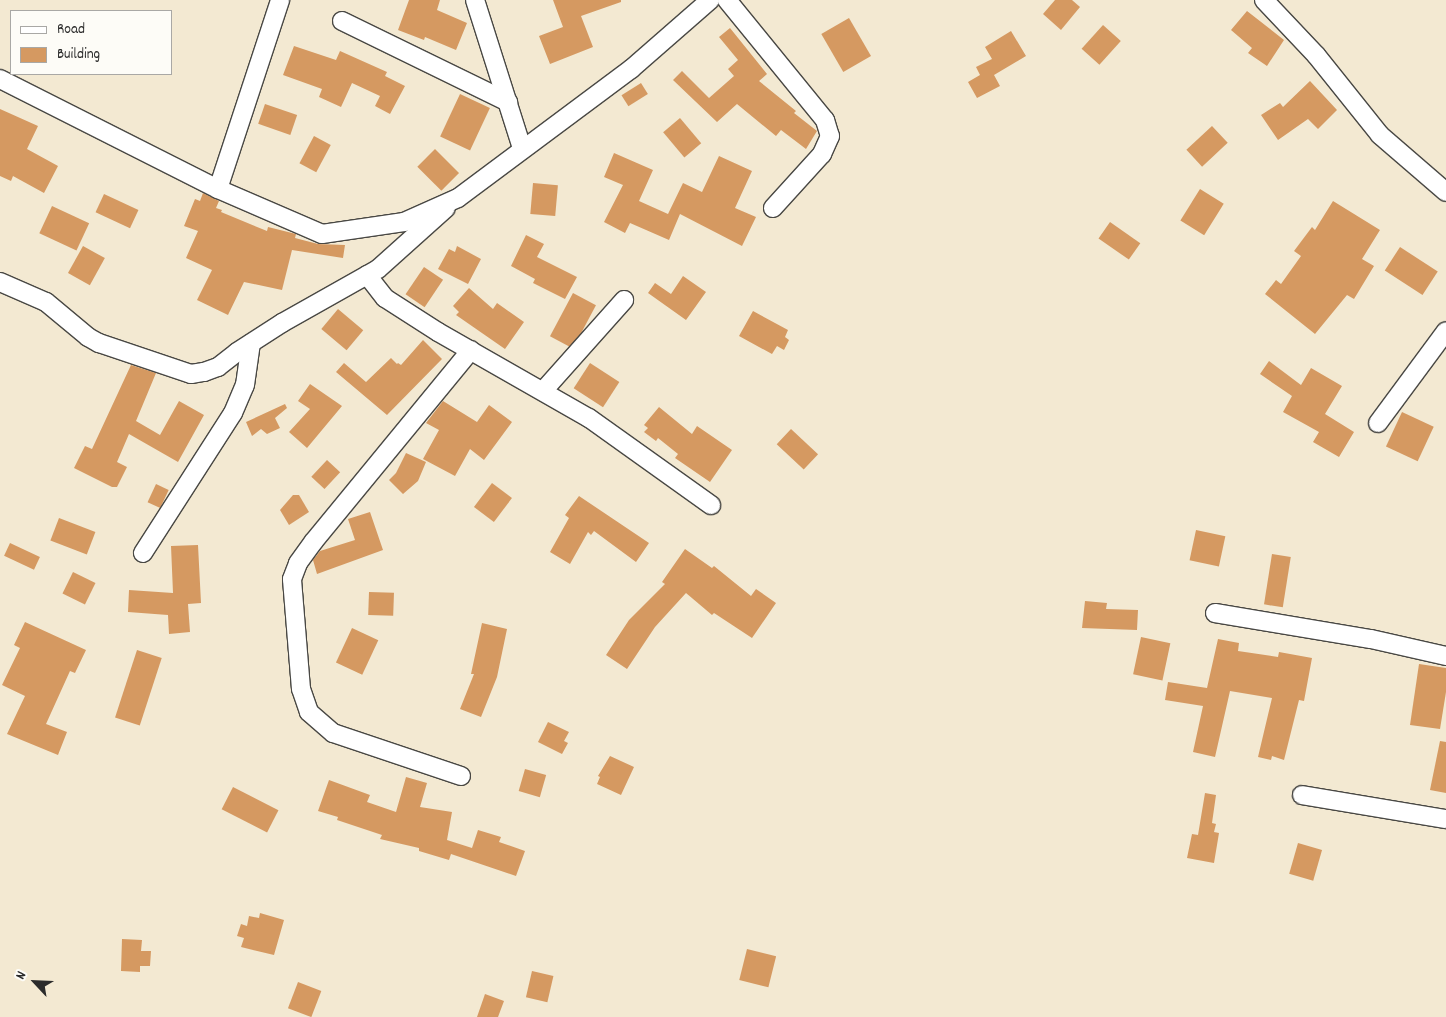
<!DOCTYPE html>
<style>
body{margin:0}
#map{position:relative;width:1446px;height:1017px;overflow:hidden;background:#f3e9d2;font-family:Dekko,sans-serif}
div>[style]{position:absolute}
.building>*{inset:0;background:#d59961;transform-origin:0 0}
.roads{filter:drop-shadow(1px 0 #494844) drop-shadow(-1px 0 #494844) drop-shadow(0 1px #494844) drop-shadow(0 -1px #494844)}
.street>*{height:18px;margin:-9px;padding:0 9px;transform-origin:9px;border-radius:9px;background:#fff}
span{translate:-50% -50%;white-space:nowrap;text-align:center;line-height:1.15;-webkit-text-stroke:5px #fdfcf7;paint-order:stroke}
.legend{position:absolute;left:10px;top:10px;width:162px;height:65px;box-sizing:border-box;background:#fdfcf7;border:1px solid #a9a8a5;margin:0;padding:6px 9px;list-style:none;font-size:15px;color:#2b2b2b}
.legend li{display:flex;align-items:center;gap:10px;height:25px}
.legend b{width:25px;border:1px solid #a9a8a5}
.north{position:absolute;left:10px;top:957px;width:50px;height:50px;-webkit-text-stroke:4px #fdfcf7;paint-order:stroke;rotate:295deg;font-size:14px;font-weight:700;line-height:20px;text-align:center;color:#2b2b2b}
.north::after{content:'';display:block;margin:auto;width:18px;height:22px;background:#2b2b2b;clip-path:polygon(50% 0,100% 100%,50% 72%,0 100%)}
</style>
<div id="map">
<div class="building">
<i style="clip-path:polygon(409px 0,440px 0,437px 10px,467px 23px,456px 50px,425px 37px,424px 40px,398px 30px)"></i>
<i style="clip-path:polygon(553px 0,621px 0,621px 2px,581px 16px,593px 47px,550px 64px,539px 36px,563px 27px)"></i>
<i style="clip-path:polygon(1055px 0,1072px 0,1080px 7px,1061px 30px,1043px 14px)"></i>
<i style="clip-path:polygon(1247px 11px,1284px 40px,1267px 66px,1248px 53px,1252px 48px,1231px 30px)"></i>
<i style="left:849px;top:18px;width:44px;height:32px;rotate:60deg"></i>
<i style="left:1103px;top:25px;width:24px;height:32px;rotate:42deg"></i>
<i style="clip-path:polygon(730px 28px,767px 74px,759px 81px,796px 111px,794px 113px,817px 131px,806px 149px,781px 130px,776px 136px,737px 104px,717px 122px,673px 80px,682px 71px,709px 98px,734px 76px,728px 69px,738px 60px,719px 37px)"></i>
<i style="clip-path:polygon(1011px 31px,1026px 56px,994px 75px,1000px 86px,977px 98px,968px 82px,980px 75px,976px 67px,992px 59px,985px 47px)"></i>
<i style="clip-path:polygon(294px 46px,336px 60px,340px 51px,387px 72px,385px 76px,405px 86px,390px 114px,375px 106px,380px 96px,352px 83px,341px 107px,319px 97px,322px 89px,283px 75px)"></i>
<i style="clip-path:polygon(1310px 81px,1337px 110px,1318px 129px,1308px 119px,1278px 140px,1261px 115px,1280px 103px,1283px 107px)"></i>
<i style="left:641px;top:83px;width:13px;height:23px;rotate:58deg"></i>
<i style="left:460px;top:94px;width:33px;height:47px;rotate:25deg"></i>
<i style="left:265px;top:104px;width:34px;height:21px;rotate:19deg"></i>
<i style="clip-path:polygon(0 109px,38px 126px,27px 149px,58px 166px,44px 193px,13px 176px,11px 181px,0 176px)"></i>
<i style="left:680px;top:118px;width:33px;height:22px;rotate:50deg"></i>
<i style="left:1212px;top:126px;width:23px;height:35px;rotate:47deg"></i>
<i style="left:314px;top:136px;width:19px;height:31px;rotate:28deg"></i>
<i style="left:435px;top:149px;width:34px;height:25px;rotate:45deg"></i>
<i style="clip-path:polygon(614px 153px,653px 170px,639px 201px,668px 214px,683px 183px,702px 192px,719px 156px,752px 171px,735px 208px,756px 217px,742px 246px,680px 214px,669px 240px,630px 223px,625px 233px,604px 222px,623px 185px,604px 177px)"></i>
<i style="left:533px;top:183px;width:25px;height:31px;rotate:5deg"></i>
<i style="left:1200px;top:189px;width:28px;height:37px;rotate:32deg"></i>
<i style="clip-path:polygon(203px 193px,219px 201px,216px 208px,222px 210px,221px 212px,267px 231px,268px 227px,296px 234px,295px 238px,318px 244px,345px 245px,343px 258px,292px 250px,282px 290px,244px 282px,228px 315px,197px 300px,212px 270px,186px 258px,198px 231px,184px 226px,195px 199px,200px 201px)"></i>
<i style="left:104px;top:194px;width:38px;height:20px;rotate:25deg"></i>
<i style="clip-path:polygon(1333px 201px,1380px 230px,1362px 259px,1374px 266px,1354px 299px,1347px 295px,1315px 334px,1265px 294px,1276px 280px,1281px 284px,1301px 256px,1294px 251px,1312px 227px,1315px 230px)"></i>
<i style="left:52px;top:206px;width:41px;height:30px;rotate:25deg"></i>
<i style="left:1110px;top:222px;width:37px;height:20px;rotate:35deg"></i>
<i style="clip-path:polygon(526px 235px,544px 244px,537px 257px,577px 277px,565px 299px,533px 283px,535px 279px,511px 266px)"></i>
<i style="left:83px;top:246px;width:25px;height:31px;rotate:29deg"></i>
<i style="clip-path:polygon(457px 246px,481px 259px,468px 284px,438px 269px,449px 249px,455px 252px)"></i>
<i style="left:1400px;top:247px;width:45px;height:28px;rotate:33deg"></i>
<i style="left:424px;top:267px;width:23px;height:33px;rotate:34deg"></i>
<i style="clip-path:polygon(683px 276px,706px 292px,686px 320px,648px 293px,655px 283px,671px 294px)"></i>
<i style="clip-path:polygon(469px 288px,493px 309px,497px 303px,524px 322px,505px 349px,456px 315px,459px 312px,453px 306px)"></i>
<i style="left:573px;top:293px;width:26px;height:49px;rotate:28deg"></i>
<i style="left:338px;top:309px;width:33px;height:26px;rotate:40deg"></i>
<i style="clip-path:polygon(753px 311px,788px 330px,785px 337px,789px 340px,784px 350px,777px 346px,772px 354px,739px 336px)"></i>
<i style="clip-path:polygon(423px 340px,442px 359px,387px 415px,336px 372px,344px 363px,366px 382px,391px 358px,397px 364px,398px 363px,401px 365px)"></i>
<i style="clip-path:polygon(1269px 361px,1301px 385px,1311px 368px,1342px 386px,1325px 414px,1354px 432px,1339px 457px,1313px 442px,1319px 432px,1283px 412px,1292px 396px,1260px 374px)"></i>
<i style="left:590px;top:363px;width:35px;height:30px;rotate:33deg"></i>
<i style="clip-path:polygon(131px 365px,156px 373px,136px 421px,160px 435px,179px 401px,204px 415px,178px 462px,129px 434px,117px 462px,127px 467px,117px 487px,112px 487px,74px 468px,85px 446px,92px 449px)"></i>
<i style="clip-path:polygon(310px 384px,342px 406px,307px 448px,289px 432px,310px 409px,298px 401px)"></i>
<i style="clip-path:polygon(443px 401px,477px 422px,489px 405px,512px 422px,484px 460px,470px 449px,455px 476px,423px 459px,439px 430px,426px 423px)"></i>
<i style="clip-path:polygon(285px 404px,287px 408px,275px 418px,280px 428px,267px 434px,261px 429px,252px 436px,246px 422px)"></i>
<i style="clip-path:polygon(659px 407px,692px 434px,697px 426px,732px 450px,710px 482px,675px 458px,678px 454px,658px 438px,656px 441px,644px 432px,648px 428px,644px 425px)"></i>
<i style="left:1402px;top:412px;width:35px;height:38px;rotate:25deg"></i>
<i style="left:791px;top:429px;width:37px;height:21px;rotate:43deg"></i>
<i style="clip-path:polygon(406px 453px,426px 462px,418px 481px,403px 494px,389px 480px,396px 473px)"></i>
<i style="left:327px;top:460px;width:18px;height:23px;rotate:43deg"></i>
<i style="left:492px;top:483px;width:25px;height:30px;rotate:37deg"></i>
<i style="left:156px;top:484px;width:14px;height:20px;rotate:25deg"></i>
<i style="clip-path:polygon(293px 495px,299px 495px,309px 512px,289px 525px,280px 510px)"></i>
<i style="clip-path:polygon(579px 496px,649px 543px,636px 562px,594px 531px,591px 535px,588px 532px,570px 564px,550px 552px,569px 518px,565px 515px)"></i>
<i style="clip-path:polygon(370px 512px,383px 550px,317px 574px,313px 560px,320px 551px,355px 540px,348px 519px)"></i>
<i style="left:59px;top:518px;width:39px;height:24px;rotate:21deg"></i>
<i style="left:1196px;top:530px;width:30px;height:31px;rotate:12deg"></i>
<i style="left:10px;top:543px;width:33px;height:14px;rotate:25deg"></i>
<i style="clip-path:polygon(198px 545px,201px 603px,188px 604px,190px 632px,169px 634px,168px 615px,128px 612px,129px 590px,173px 593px,171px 546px)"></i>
<i style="clip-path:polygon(685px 549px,712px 568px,714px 566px,751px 596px,756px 589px,776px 603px,752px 638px,714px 613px,712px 615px,686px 593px,655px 627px,627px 669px,606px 655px,629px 620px,665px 584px,662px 582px)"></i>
<i style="left:1272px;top:554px;width:19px;height:51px;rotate:9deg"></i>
<i style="left:73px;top:572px;width:25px;height:24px;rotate:26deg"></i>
<i style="left:369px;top:592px;width:25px;height:23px;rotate:2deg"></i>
<i style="clip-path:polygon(1085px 601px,1107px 603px,1106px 609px,1138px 610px,1137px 630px,1082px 628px)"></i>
<i style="clip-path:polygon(25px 622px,86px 650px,75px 673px,70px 671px,46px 724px,67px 732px,58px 755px,7px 734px,25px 696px,2px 685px,20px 648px,14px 645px)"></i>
<i style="clip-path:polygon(482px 623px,507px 629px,497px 677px,481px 717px,460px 709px,474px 674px,471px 674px)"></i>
<i style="left:352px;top:628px;width:29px;height:38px;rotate:25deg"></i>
<i style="left:1141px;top:637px;width:30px;height:38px;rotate:12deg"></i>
<i style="clip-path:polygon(1218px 639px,1239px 643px,1238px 651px,1278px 657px,1279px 652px,1312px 658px,1304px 701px,1299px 700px,1284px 760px,1272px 756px,1271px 760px,1258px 757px,1272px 698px,1230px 691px,1215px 757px,1193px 752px,1203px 706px,1165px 700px,1168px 682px,1207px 688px)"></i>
<i style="left:137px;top:650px;width:26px;height:71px;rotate:18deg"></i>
<i style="clip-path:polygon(1419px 664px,1446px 668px,1446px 692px,1440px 729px,1410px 725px)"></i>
<i style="clip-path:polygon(548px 722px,569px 732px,564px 741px,568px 743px,562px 754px,538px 742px)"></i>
<i style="clip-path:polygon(1440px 741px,1446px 742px,1446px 793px,1430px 790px)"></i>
<i style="clip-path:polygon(610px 756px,634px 767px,621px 795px,597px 784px,600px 777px,598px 776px)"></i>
<i style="left:525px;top:769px;width:22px;height:23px;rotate:16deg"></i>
<i style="clip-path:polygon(406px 777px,427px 783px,420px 807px,452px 812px,447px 840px,472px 848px,478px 830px,501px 837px,499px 842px,525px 851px,516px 876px,451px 854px,449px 860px,419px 851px,419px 848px,380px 839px,382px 835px,337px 820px,338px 817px,318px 811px,329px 780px,370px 795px,367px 802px,396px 812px)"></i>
<i style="left:233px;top:787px;width:51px;height:25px;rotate:27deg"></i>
<i style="clip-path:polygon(1205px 793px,1216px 795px,1212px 823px,1216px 824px,1214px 832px,1219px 833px,1214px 863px,1187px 858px,1192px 834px,1198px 835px)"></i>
<i style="left:1298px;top:843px;width:25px;height:32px;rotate:16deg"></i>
<i style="clip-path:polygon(260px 913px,284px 920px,274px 955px,241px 947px,244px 938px,237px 936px,241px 924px,247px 926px,249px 916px,259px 918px)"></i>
<i style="clip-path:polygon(122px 939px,142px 940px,141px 951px,151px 951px,150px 966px,140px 966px,140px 972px,121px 971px)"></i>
<i style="left:747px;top:949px;width:30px;height:32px;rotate:14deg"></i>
<i style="left:532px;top:971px;width:22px;height:27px;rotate:13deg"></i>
<i style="left:298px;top:982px;width:25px;height:28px;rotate:21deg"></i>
<i style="clip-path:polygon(485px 994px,504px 1001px,498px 1017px,477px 1017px)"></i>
</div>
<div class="roads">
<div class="street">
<i style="left:475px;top:0;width:155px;rotate:72.4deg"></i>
<i style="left:727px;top:0;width:155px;rotate:50.8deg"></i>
<i style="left:825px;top:120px;width:17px;rotate:73deg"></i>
<i style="left:830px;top:136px;width:20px;rotate:114deg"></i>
<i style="left:822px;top:154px;width:73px;rotate:132.2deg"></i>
<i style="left:1264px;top:0;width:76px;rotate:46.6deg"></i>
<i style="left:1316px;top:55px;width:102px;rotate:51.3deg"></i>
<i style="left:1380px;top:135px;width:87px;rotate:40.8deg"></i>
<i style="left:342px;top:21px;width:185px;rotate:26deg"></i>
<i style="left:0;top:79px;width:244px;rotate:26.8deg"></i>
<i style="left:218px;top:189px;width:113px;rotate:23.4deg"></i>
<i style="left:322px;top:234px;width:83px;rotate:-8.3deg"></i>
<i style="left:404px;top:222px;width:59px;rotate:-24deg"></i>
<i style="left:458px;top:198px;width:216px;rotate:-36.7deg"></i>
<i style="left:631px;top:69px;width:105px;rotate:-41.1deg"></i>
<i style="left:218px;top:189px;width:199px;rotate:-71.8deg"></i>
<i style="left:367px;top:275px;width:29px;rotate:52deg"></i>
<i style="left:385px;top:298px;width:63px;rotate:32.7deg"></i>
<i style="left:438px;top:332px;width:174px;rotate:29.7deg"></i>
<i style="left:589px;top:418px;width:150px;rotate:35.5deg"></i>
<i style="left:0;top:282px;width:50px;rotate:23.5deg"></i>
<i style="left:46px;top:302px;width:55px;rotate:39.8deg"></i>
<i style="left:88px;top:337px;width:13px;rotate:29deg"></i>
<i style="left:99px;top:343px;width:97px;rotate:18.6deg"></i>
<i style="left:191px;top:374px;width:13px;rotate:-9deg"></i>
<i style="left:204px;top:372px;width:15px;rotate:-20deg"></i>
<i style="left:218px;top:367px;width:24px;rotate:-38deg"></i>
<i style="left:237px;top:352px;width:54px;rotate:-32.8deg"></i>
<i style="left:282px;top:323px;width:110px;rotate:-29.4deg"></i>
<i style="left:378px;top:269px;width:91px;rotate:-41.9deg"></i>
<i style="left:543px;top:391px;width:122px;rotate:-48.3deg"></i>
<i style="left:1378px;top:423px;width:114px;rotate:-53.5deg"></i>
<i style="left:143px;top:553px;width:166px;rotate:-57.3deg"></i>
<i style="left:233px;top:413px;width:30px;rotate:-67deg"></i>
<i style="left:245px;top:385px;width:42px;rotate:-81.9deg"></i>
<i style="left:1215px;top:613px;width:158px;rotate:9.5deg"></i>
<i style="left:1371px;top:639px;width:77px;rotate:12.8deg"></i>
<i style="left:461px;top:776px;width:135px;rotate:-161.4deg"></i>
<i style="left:333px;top:733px;width:32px;rotate:-139deg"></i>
<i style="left:309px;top:712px;width:24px;rotate:-109deg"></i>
<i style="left:301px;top:689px;width:110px;rotate:-94.7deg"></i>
<i style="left:292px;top:579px;width:17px;rotate:-69deg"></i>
<i style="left:298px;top:563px;width:27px;rotate:-54deg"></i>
<i style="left:314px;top:541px;width:247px;rotate:-50.6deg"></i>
<i style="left:1302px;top:795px;width:146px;rotate:9.5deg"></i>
</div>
</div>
<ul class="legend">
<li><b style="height:6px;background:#fff"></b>Road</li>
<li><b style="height:14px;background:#d59961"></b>Building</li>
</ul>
<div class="north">N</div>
</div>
